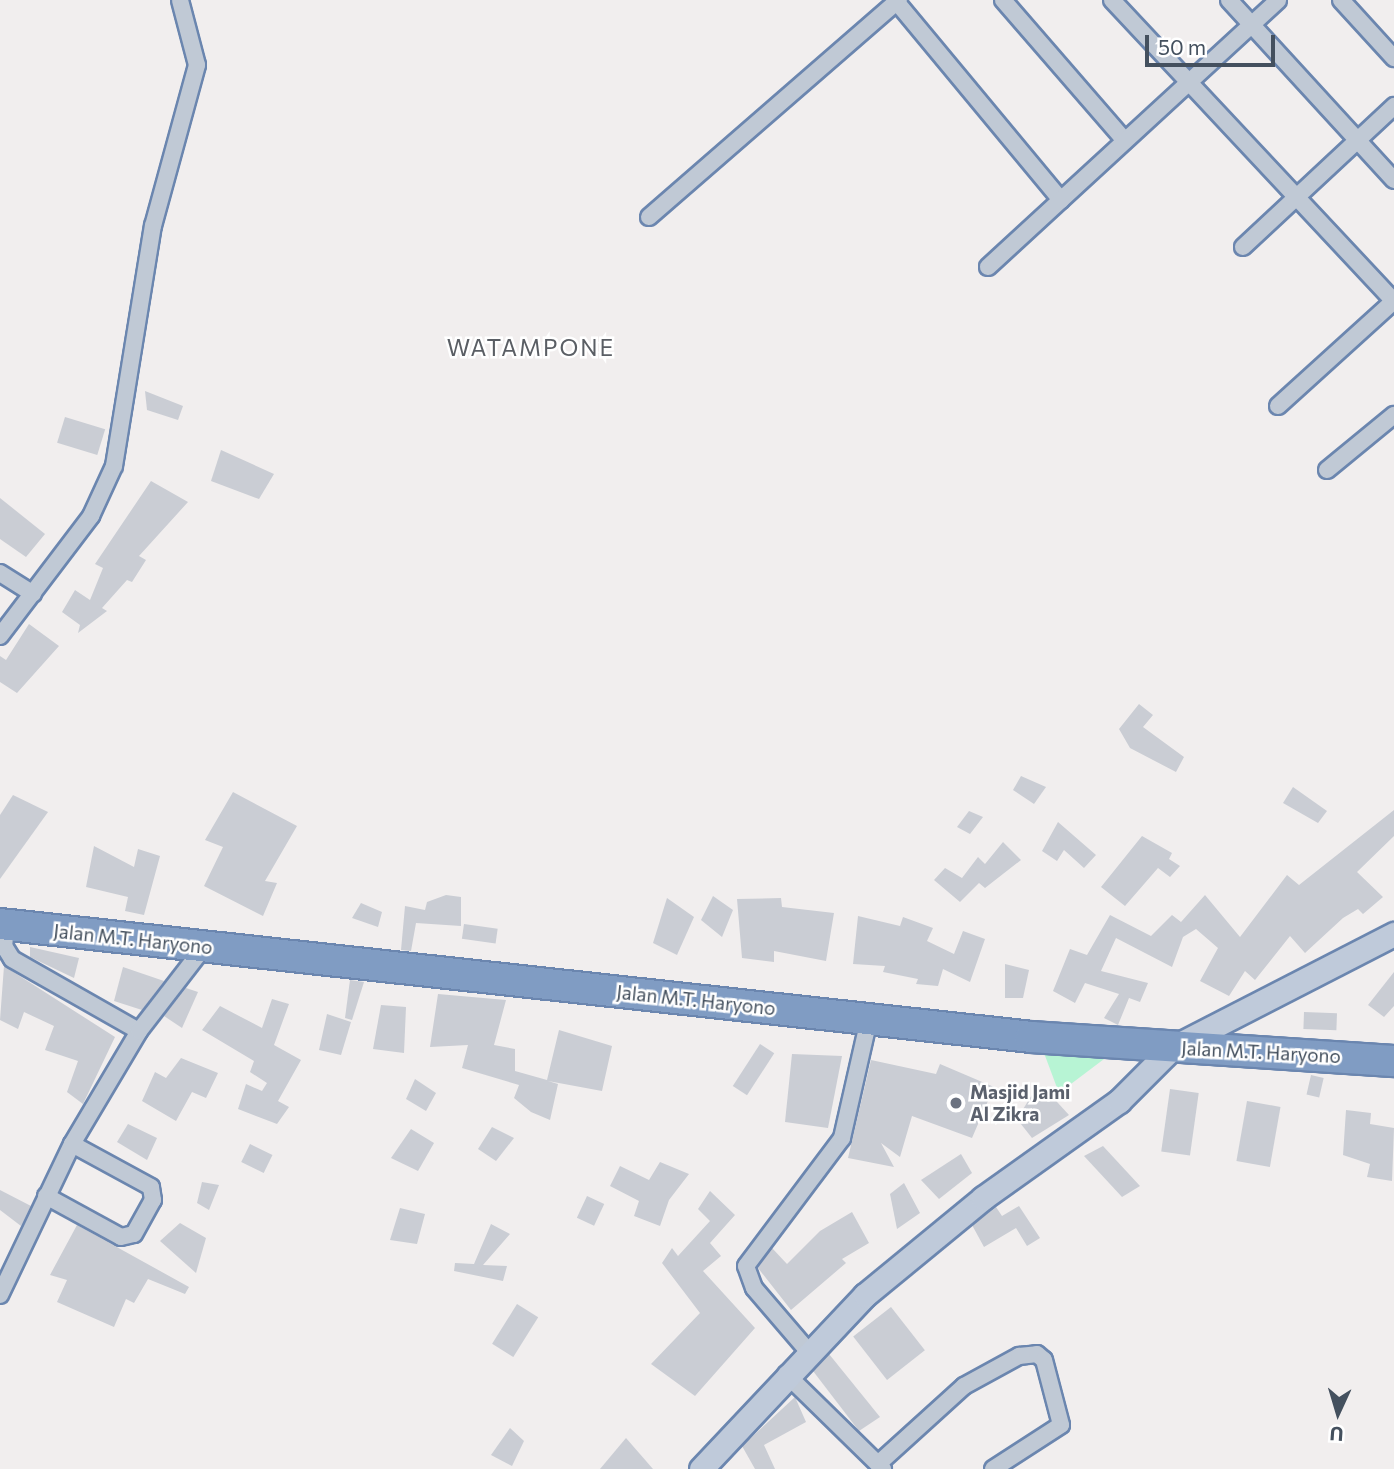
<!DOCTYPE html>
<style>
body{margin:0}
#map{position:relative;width:1394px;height:1469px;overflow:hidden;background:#f1eeee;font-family:Commissioner,sans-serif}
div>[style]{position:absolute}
.green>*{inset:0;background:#b7f4d4}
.building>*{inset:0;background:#cacdd4;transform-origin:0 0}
.roads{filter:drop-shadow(2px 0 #6b86af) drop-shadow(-2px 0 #6b86af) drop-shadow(0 2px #6b86af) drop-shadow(0 -2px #6b86af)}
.street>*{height:16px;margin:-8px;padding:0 8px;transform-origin:8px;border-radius:8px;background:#c0c9d5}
.secondary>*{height:23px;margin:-11.5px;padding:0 11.5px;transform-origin:11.5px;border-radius:11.5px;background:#bfcada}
.highway>*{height:30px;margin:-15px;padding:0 15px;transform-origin:15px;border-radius:15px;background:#809cc3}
.dots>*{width:19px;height:19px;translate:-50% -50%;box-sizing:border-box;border:4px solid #fff;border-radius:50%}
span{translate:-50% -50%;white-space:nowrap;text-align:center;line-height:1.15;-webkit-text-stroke:5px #fff;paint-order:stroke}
.street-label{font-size:19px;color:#44505e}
.worship-label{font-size:19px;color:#5b616d;font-weight:700}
.left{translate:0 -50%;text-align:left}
.quarter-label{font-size:23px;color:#5a5e64;letter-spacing:2px}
.north{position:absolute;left:1303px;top:1378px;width:70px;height:70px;-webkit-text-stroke:5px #fff;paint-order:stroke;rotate:184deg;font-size:19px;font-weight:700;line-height:28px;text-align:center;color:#44505e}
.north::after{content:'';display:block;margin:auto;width:24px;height:32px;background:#44505e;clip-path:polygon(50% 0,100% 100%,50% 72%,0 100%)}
.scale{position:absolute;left:1145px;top:35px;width:130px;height:32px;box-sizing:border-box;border:4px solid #44505e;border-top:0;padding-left:9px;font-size:21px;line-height:24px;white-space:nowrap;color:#44505e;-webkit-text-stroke:5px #fff;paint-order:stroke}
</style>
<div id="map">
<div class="green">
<i style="clip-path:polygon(1041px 1045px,1112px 1053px,1059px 1093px)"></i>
</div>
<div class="building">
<i style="clip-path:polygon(145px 391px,183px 406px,178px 420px,147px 410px)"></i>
<i style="left:65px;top:417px;width:42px;height:27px;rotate:17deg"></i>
<i style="clip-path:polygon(221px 450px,274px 474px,259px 499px,211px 481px)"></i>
<i style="clip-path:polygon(151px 481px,188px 502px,139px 556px,146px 560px,132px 582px,127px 580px,102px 608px,107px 611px,78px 633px,80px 625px,62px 612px,75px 590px,90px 600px,103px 568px,95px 564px)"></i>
<i style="clip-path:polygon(0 498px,45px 534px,26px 557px,0 539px)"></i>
<i style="clip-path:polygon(29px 624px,59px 646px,17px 693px,0 682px,0 656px,6px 660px)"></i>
<i style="clip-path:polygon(1139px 704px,1153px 715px,1143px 727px,1184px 757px,1176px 772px,1130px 748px,1119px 729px)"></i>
<i style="clip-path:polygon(1021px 776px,1046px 787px,1034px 804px,1013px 790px)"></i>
<i style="clip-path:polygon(1293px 787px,1327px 811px,1318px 823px,1283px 803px)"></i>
<i style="clip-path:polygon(233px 792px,297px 826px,265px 881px,277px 883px,263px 916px,204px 886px,223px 847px,205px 840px)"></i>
<i style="clip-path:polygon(13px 795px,48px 812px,0 879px,0 815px)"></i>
<i style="clip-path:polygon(1394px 810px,1394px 836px,1357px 872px,1383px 897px,1363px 914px,1358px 909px,1343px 918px,1305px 953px,1290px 936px,1255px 980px,1245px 971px,1229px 996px,1200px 981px,1218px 948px,1196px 929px,1183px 937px,1172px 967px,1116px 938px,1101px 971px,1148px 983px,1140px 1002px,1129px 998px,1118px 1025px,1104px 1018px,1119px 994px,1085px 983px,1075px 1003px,1053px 991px,1070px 949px,1087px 955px,1110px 915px,1151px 936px,1172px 915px,1181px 922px,1205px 895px,1240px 937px,1287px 875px,1299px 885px)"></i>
<i style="clip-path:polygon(969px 811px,983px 817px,970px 834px,957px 827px)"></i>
<i style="clip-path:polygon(1058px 822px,1096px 855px,1084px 868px,1064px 850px,1057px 861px,1042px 851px)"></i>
<i style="clip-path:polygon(1142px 836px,1172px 853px,1169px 859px,1180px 866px,1170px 877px,1158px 868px,1125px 906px,1101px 887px)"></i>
<i style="clip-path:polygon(1003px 842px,1021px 860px,985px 888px,979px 883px,960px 902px,934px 880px,945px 868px,962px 878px,978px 857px,985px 864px)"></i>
<i style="clip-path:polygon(94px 846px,134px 867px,138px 849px,160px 856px,144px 915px,125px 911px,128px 897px,86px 887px)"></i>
<i style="clip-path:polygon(446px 895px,461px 897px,461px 926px,416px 923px,411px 951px,401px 950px,405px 906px,425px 910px,427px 902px)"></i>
<i style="clip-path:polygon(713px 896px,733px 910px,722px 937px,701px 920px)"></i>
<i style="clip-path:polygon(667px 898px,694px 917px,677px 955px,653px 943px)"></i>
<i style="clip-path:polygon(781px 898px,782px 907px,834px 913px,826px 961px,774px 951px,774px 962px,742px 958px,737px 899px)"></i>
<i style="clip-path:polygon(361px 903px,382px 912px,378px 927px,352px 918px)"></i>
<i style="clip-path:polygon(858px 916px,900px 926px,903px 917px,933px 928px,927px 941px,954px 954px,963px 931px,985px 939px,970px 982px,943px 969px,938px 986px,916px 984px,918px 979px,883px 972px,885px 966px,853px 964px)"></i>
<i style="left:464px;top:924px;width:34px;height:15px;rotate:8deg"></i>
<i style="clip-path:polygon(30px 947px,79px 958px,74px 978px,30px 957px)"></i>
<i style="clip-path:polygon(1005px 964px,1029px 970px,1023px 998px,1005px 998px)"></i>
<i style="clip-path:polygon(4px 966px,115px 1037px,83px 1104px,67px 1092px,78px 1061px,45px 1050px,54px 1026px,24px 1012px,18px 1029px,0 1020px)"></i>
<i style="clip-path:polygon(123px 967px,164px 981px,142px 1010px,114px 1001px)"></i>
<i style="clip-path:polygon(1394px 972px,1394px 1006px,1384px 1017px,1368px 1005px)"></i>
<i style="clip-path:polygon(350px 980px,364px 982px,352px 1020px,345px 1018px)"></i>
<i style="clip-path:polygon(186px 988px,198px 992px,182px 1028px,164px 1016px)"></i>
<i style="clip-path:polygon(438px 994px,506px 1000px,494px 1045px,515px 1049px,515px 1071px,547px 1080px,559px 1030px,612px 1046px,602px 1091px,548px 1081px,558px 1084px,550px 1120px,531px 1112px,514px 1098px,519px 1085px,462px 1068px,468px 1045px,430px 1047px)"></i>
<i style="clip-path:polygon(272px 999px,289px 1004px,274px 1045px,301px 1060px,278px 1101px,289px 1107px,277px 1124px,238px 1109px,246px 1084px,262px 1091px,267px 1083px,250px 1072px,254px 1061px,202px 1030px,220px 1006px,262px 1028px)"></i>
<i style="clip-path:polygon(381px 1005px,406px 1007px,404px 1053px,373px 1049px)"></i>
<i style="left:1304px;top:1012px;width:33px;height:17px;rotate:2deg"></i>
<i style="clip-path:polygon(327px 1014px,351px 1022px,341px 1055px,319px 1050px)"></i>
<i style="left:760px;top:1044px;width:17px;height:50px;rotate:33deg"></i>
<i style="clip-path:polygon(792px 1054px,842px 1056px,828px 1128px,785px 1122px)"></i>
<i style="clip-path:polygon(181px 1058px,218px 1073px,206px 1098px,192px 1092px,176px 1121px,142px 1101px,155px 1072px,166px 1078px)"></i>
<i style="clip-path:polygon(871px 1060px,936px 1074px,940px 1064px,994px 1087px,972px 1138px,912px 1116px,900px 1157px,881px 1143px,894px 1167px,848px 1158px)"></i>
<i style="left:1311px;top:1075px;width:13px;height:20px;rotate:13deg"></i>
<i style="clip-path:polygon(415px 1079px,436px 1093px,426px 1111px,406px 1099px)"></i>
<i style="left:1170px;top:1089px;width:29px;height:63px;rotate:8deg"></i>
<i style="clip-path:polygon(1047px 1091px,1069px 1115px,1032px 1138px,1017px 1119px,1033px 1093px)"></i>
<i style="left:1247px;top:1101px;width:34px;height:61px;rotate:10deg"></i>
<i style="clip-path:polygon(1346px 1110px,1371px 1113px,1370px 1124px,1394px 1128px,1392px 1181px,1367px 1177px,1370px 1164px,1343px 1155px)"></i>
<i style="clip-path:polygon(128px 1124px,157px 1138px,147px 1160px,117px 1142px)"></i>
<i style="clip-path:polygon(492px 1127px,514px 1138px,496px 1161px,478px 1149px)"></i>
<i style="clip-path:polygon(411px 1129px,434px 1143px,418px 1171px,391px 1158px)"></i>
<i style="left:250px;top:1144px;width:25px;height:20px;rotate:26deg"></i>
<i style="clip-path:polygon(1103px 1146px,1140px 1186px,1122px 1197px,1084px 1156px)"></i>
<i style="clip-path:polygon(961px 1154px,972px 1173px,939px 1199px,921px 1180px)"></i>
<i style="clip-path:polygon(660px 1162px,689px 1174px,669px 1200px,660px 1226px,634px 1216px,639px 1201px,610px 1186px,620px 1166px,649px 1180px)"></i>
<i style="clip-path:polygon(202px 1182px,219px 1185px,209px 1210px,197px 1203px)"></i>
<i style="clip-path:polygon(904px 1183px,920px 1213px,897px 1229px,890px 1194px)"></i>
<i style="clip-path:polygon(0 1190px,31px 1206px,21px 1226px,0 1210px)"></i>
<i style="clip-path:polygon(710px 1191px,735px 1215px,710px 1243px,721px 1256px,703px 1271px,755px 1328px,695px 1396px,651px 1364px,700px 1313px,662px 1263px,672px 1248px,678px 1256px,710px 1221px,698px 1209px)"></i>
<i style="left:587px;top:1196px;width:19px;height:24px;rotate:25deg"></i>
<i style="clip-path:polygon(1019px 1206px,1040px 1238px,1027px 1246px,1016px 1228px,984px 1247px,972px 1225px,996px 1207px,1002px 1216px)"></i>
<i style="clip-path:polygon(400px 1208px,425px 1214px,417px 1244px,390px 1240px)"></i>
<i style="clip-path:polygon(852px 1212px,869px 1243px,842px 1259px,846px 1263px,791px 1310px,758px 1268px,772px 1248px,787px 1264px,820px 1231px)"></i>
<i style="clip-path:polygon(180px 1223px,206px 1238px,196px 1273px,160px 1241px)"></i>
<i style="clip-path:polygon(491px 1224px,510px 1234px,483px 1265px,507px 1266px,503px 1281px,454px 1271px,455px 1263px,474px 1264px)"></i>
<i style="clip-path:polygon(77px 1225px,189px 1287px,185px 1294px,148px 1279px,134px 1303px,126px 1299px,114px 1327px,57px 1302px,67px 1280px,50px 1275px)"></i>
<i style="left:517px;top:1304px;width:25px;height:47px;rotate:32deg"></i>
<i style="left:891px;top:1307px;width:55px;height:48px;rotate:52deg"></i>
<i style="clip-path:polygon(829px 1354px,880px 1417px,859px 1431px,813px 1371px)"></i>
<i style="clip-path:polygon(795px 1397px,806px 1422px,764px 1445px,775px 1469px,755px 1469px,742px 1446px)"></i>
<i style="clip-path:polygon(510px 1428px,524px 1441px,512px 1466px,491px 1455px)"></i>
<i style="clip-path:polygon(626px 1438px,653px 1469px,600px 1469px)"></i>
</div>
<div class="roads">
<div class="street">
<i style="left:895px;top:0;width:260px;rotate:50.3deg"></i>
<i style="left:1003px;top:0;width:186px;rotate:49.1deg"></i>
<i style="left:1112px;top:0;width:412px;rotate:46.9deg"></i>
<i style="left:1229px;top:0;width:244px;rotate:47.5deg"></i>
<i style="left:1341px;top:0;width:79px;rotate:47.6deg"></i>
<i style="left:649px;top:217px;width:331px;rotate:-41deg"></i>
<i style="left:1243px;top:247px;width:207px;rotate:-43deg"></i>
<i style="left:988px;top:267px;width:394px;rotate:-42.6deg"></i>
<i style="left:1278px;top:406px;width:156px;rotate:-42.2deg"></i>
<i style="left:1327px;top:470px;width:87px;rotate:-39.4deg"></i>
<i style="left:0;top:573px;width:39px;rotate:32deg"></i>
<i style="left:0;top:636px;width:151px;rotate:-52.8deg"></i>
<i style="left:91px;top:516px;width:55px;rotate:-65.3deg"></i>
<i style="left:114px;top:466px;width:243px;rotate:-80.8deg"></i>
<i style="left:153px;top:226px;width:167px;rotate:-74.7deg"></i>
<i style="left:197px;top:65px;width:67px;rotate:-104.7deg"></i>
<i style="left:6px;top:925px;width:21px;rotate:95deg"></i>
<i style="left:4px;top:946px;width:15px;rotate:58deg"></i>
<i style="left:12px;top:959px;width:146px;rotate:29.6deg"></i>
<i style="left:46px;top:1196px;width:85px;rotate:28.7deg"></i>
<i style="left:121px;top:1237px;width:13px;rotate:-13deg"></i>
<i style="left:134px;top:1234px;width:39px;rotate:-61deg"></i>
<i style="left:153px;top:1200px;width:13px;rotate:-99deg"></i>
<i style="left:151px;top:1187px;width:90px;rotate:-151.4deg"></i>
<i style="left:0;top:1295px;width:167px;rotate:-64.5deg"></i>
<i style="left:72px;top:1144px;width:131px;rotate:-59.3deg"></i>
<i style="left:139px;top:1031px;width:106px;rotate:-52.3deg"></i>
<i style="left:808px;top:1351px;width:83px;rotate:-130.6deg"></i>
<i style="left:754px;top:1288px;width:23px;rotate:-110deg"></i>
<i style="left:746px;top:1266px;width:160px;rotate:-53.1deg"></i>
<i style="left:842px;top:1138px;width:122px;rotate:-77.2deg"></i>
<i style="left:786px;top:1374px;width:136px;rotate:44.4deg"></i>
<i style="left:878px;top:1464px;width:116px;rotate:-42.2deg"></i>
<i style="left:964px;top:1386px;width:63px;rotate:-28.6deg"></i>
<i style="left:1019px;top:1356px;width:18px;rotate:-6deg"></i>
<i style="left:1037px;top:1354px;width:9px;rotate:41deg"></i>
<i style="left:1044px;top:1360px;width:67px;rotate:75.3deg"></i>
<i style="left:1061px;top:1425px;width:81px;rotate:147.1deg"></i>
</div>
<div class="secondary">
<i style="left:701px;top:1469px;width:239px;rotate:-46.7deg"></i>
<i style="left:865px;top:1295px;width:153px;rotate:-39.4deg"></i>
<i style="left:983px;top:1198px;width:167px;rotate:-35.5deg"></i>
<i style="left:1119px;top:1101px;width:75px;rotate:-45deg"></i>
<i style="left:1172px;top:1048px;width:250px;rotate:-27.2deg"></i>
</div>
<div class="highway">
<i style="left:0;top:924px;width:1037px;rotate:6.25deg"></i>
<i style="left:1031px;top:1037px;width:364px;rotate:3.8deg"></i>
</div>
</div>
<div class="dots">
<i style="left:956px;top:1103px;background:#6b7280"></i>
</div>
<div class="street-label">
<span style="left:133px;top:939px;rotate:6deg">Jalan M.T. Haryono</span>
<span style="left:696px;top:1000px;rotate:6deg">Jalan M.T. Haryono</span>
<span style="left:1261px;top:1052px;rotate:3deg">Jalan M.T. Haryono</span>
</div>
<div class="worship-label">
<span class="left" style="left:970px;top:1103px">Masjid Jami<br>Al Zikra</span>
</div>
<div class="quarter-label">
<span style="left:531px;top:347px">WATAMPONE</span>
</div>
<div class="north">U</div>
<div class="scale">50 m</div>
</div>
